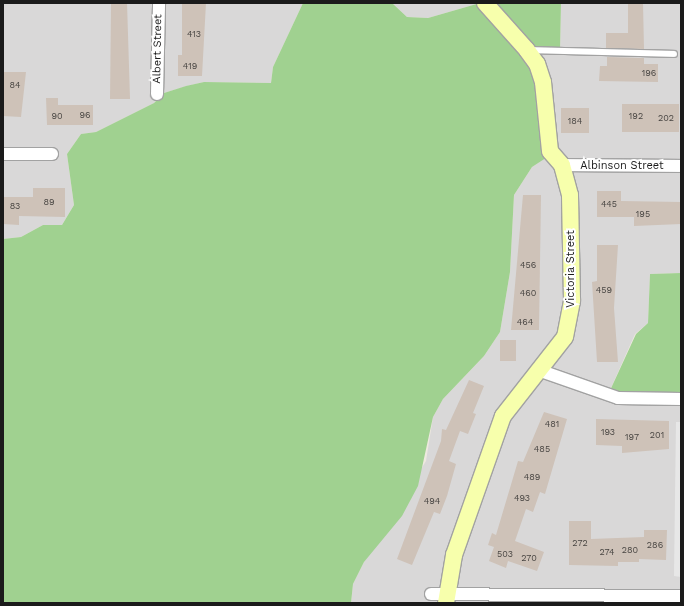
<!DOCTYPE html>
<style>
body{margin:0}
#map{position:relative;width:684px;height:606px;overflow:hidden;background:#eee9df;font-family:"Work Sans",sans-serif}
div>[style]{position:absolute}
.residential>*{inset:0;background:#d9d8d8}
.forest>*{inset:0;background:#a0d190}
.parking>*{inset:0;background:#e7e7e7}
.building>*{inset:0;background:#cec2b8;transform-origin:0 0}
.roads{filter:drop-shadow(1px 0 #a2a2a2) drop-shadow(-1px 0 #a2a2a2) drop-shadow(0 1px #a2a2a2) drop-shadow(0 -1px #a2a2a2)}
.lane>*{height:6px;margin:-3px;padding:0 3px;transform-origin:3px;border-radius:3px;background:#fff}
.street>*{height:12px;margin:-6px;padding:0 6px;transform-origin:6px;border-radius:6px;background:#fff}
.secondary>*{height:16px;margin:-8px;padding:0 8px;transform-origin:8px;border-radius:8px;background:#f7ffac}
span{translate:-50% -50%;white-space:nowrap;text-align:center;line-height:1.15;-webkit-text-stroke:4px #fff;paint-order:stroke}
.number-label{font-size:9px;color:#484542}
.number-label span{-webkit-text-stroke-width:0}
.street-label{font-size:11px;color:#1b1b1b}
.frame{position:absolute;inset:0;border:4px solid #1b1b1b;pointer-events:none}
</style>
<div id="map">
<div class="residential">
<i style="clip-path:polygon(3px 3px,303px 3px,273px 67px,271px 83px,204px 82px,187px 86px,164px 93px,154px 103px,96px 132px,81px 134px,67px 154px,74px 205px,62px 225px,43px 225px,21px 237px,3px 239px)"></i>
<i style="clip-path:polygon(392px 3px,480px 3px,428px 18px,407px 17px)"></i>
<i style="clip-path:polygon(561px 3px,681px 3px,681px 273px,650px 274px,648px 323px,635px 334px,607px 397px,681px 401px,681px 603px,351px 603px,353px 584px,364px 562px,426px 461px,433px 417px,443px 399px,484px 356px,500px 332px,510px 272px,514px 195px,532px 167px,551px 154px,525px 51px,560px 52px)"></i>
</div>
<div class="forest">
<i style="clip-path:polygon(303px 3px,392px 3px,407px 17px,428px 18px,480px 3px,561px 3px,560px 52px,526px 51px,536px 65px,552px 154px,532px 167px,514px 195px,510px 272px,500px 332px,484px 356px,443px 399px,433px 417px,418px 486px,402px 516px,364px 562px,353px 584px,351px 603px,3px 603px,3px 239px,21px 237px,43px 225px,62px 225px,74px 205px,67px 154px,81px 134px,96px 132px,154px 103px,164px 93px,186px 86px,204px 82px,271px 83px,273px 67px)"></i>
<i style="clip-path:polygon(681px 273px,681px 401px,607px 397px,636px 334px,648px 323px,650px 274px)"></i>
</div>
<div class="parking">
<i style="clip-path:polygon(676px 422px,681px 422px,681px 577px,674px 576px)"></i>
</div>
<div class="building">
<i style="clip-path:polygon(111px 3px,127px 3px,130px 99px,110px 99px)"></i>
<i style="clip-path:polygon(182px 3px,206px 3px,202px 76px,178px 76px,178px 55px,182px 55px)"></i>
<i style="clip-path:polygon(628px 3px,643px 3px,644px 49px,606px 48px,606px 33px,628px 33px)"></i>
<i style="clip-path:polygon(607px 57px,644px 58px,644px 64px,658px 64px,658px 82px,599px 81px,600px 66px,607px 66px)"></i>
<i style="clip-path:polygon(4px 72px,26px 72px,21px 117px,3px 116px)"></i>
<i style="clip-path:polygon(46px 98px,58px 98px,58px 105px,93px 105px,93px 125px,47px 125px)"></i>
<i style="left:679px;top:104px;width:28px;height:57px;rotate:90deg"></i>
<i style="left:561px;top:108px;width:28px;height:25px"></i>
<i style="clip-path:polygon(33px 188px,65px 188px,65px 217px,19px 216px,19px 225px,3px 224px,3px 197px,33px 197px)"></i>
<i style="clip-path:polygon(597px 191px,621px 191px,621px 201px,681px 202px,681px 224px,634px 226px,634px 217px,597px 217px)"></i>
<i style="clip-path:polygon(523px 195px,541px 195px,539px 330px,511px 330px)"></i>
<i style="clip-path:polygon(597px 245px,618px 245px,614px 308px,618px 362px,597px 362px,592px 282px,597px 281px)"></i>
<i style="left:500px;top:340px;width:16px;height:21px"></i>
<i style="clip-path:polygon(469px 380px,484px 386px,473px 413px,476px 414px,468px 434px,460px 431px,449px 461px,456px 464px,447px 496px,440px 514px,434px 512px,412px 565px,397px 559px,441px 441px,442px 429px,446px 430px)"></i>
<i style="clip-path:polygon(544px 412px,567px 419px,545px 494px,540px 492px,533px 512px,526px 509px,515px 541px,544px 552px,537px 571px,508px 561px,506px 568px,489px 561px,494px 547px,488px 545px,492px 533px,496px 535px,518px 461px,523px 462px)"></i>
<i style="clip-path:polygon(596px 419px,669px 421px,669px 449px,622px 453px,622px 446px,596px 445px)"></i>
<i style="clip-path:polygon(569px 521px,591px 521px,591px 539px,644px 537px,644px 530px,667px 530px,666px 560px,639px 559px,639px 562px,618px 562px,618px 566px,569px 565px)"></i>
</div>
<div class="roads">
<div class="lane">
<i style="left:530px;top:50px;width:144px;rotate:1.6deg"></i>
</div>
<div class="street">
<i style="left:157px;top:94px;width:91px;rotate:-88.7deg"></i>
<i style="left:3px;top:154px;width:49px"></i>
<i style="left:562px;top:165px;width:119px;rotate:0.5deg"></i>
<i style="left:541px;top:371px;width:82px;rotate:19.3deg"></i>
<i style="left:618px;top:398px;width:63px;rotate:0.9deg"></i>
<i style="left:431px;top:594px;width:250px;rotate:0.5deg"></i>
</div>
<div class="secondary">
<i style="left:446px;top:603px;width:49px;rotate:-80.5deg"></i>
<i style="left:454px;top:555px;width:147px;rotate:-70.6deg"></i>
<i style="left:503px;top:416px;width:100px;rotate:-51.9deg"></i>
<i style="left:565px;top:337px;width:38px;rotate:-79deg"></i>
<i style="left:572px;top:300px;width:105px;rotate:-91.1deg"></i>
<i style="left:570px;top:195px;width:31px;rotate:-105deg"></i>
<i style="left:562px;top:165px;width:18px;rotate:-131deg"></i>
<i style="left:550px;top:151px;width:69px;rotate:-95.8deg"></i>
<i style="left:543px;top:82px;width:19px;rotate:-108deg"></i>
<i style="left:537px;top:64px;width:17px;rotate:-126deg"></i>
<i style="left:527px;top:50px;width:63px;rotate:-131.8deg"></i>
</div>
</div>
<div class="number-label">
<span style="left:194px;top:34px">413</span>
<span style="left:190px;top:66px">419</span>
<span style="left:649px;top:73px">196</span>
<span style="left:15px;top:85px">84</span>
<span style="left:85px;top:115px">96</span>
<span style="left:57px;top:116px">90</span>
<span style="left:636px;top:116px">192</span>
<span style="left:666px;top:118px">202</span>
<span style="left:575px;top:121px">184</span>
<span style="left:49px;top:202px">89</span>
<span style="left:609px;top:204px">445</span>
<span style="left:15px;top:206px">83</span>
<span style="left:643px;top:214px">195</span>
<span style="left:528px;top:265px">456</span>
<span style="left:604px;top:290px">459</span>
<span style="left:528px;top:293px">460</span>
<span style="left:525px;top:322px">464</span>
<span style="left:552px;top:424px">481</span>
<span style="left:608px;top:432px">193</span>
<span style="left:657px;top:435px">201</span>
<span style="left:632px;top:437px">197</span>
<span style="left:542px;top:449px">485</span>
<span style="left:532px;top:477px">489</span>
<span style="left:522px;top:498px">493</span>
<span style="left:432px;top:501px">494</span>
<span style="left:580px;top:543px">272</span>
<span style="left:655px;top:545px">286</span>
<span style="left:630px;top:550px">280</span>
<span style="left:607px;top:552px">274</span>
<span style="left:505px;top:554px">503</span>
<span style="left:529px;top:558px">270</span>
</div>
<div class="street-label">
<span style="left:158px;top:49px;rotate:-89deg">Albert Street</span>
<span style="left:622px;top:166px">Albinson Street</span>
<span style="left:571px;top:269px;rotate:-90deg">Victoria Street</span>
</div>
<div class="frame"></div>
</div>
